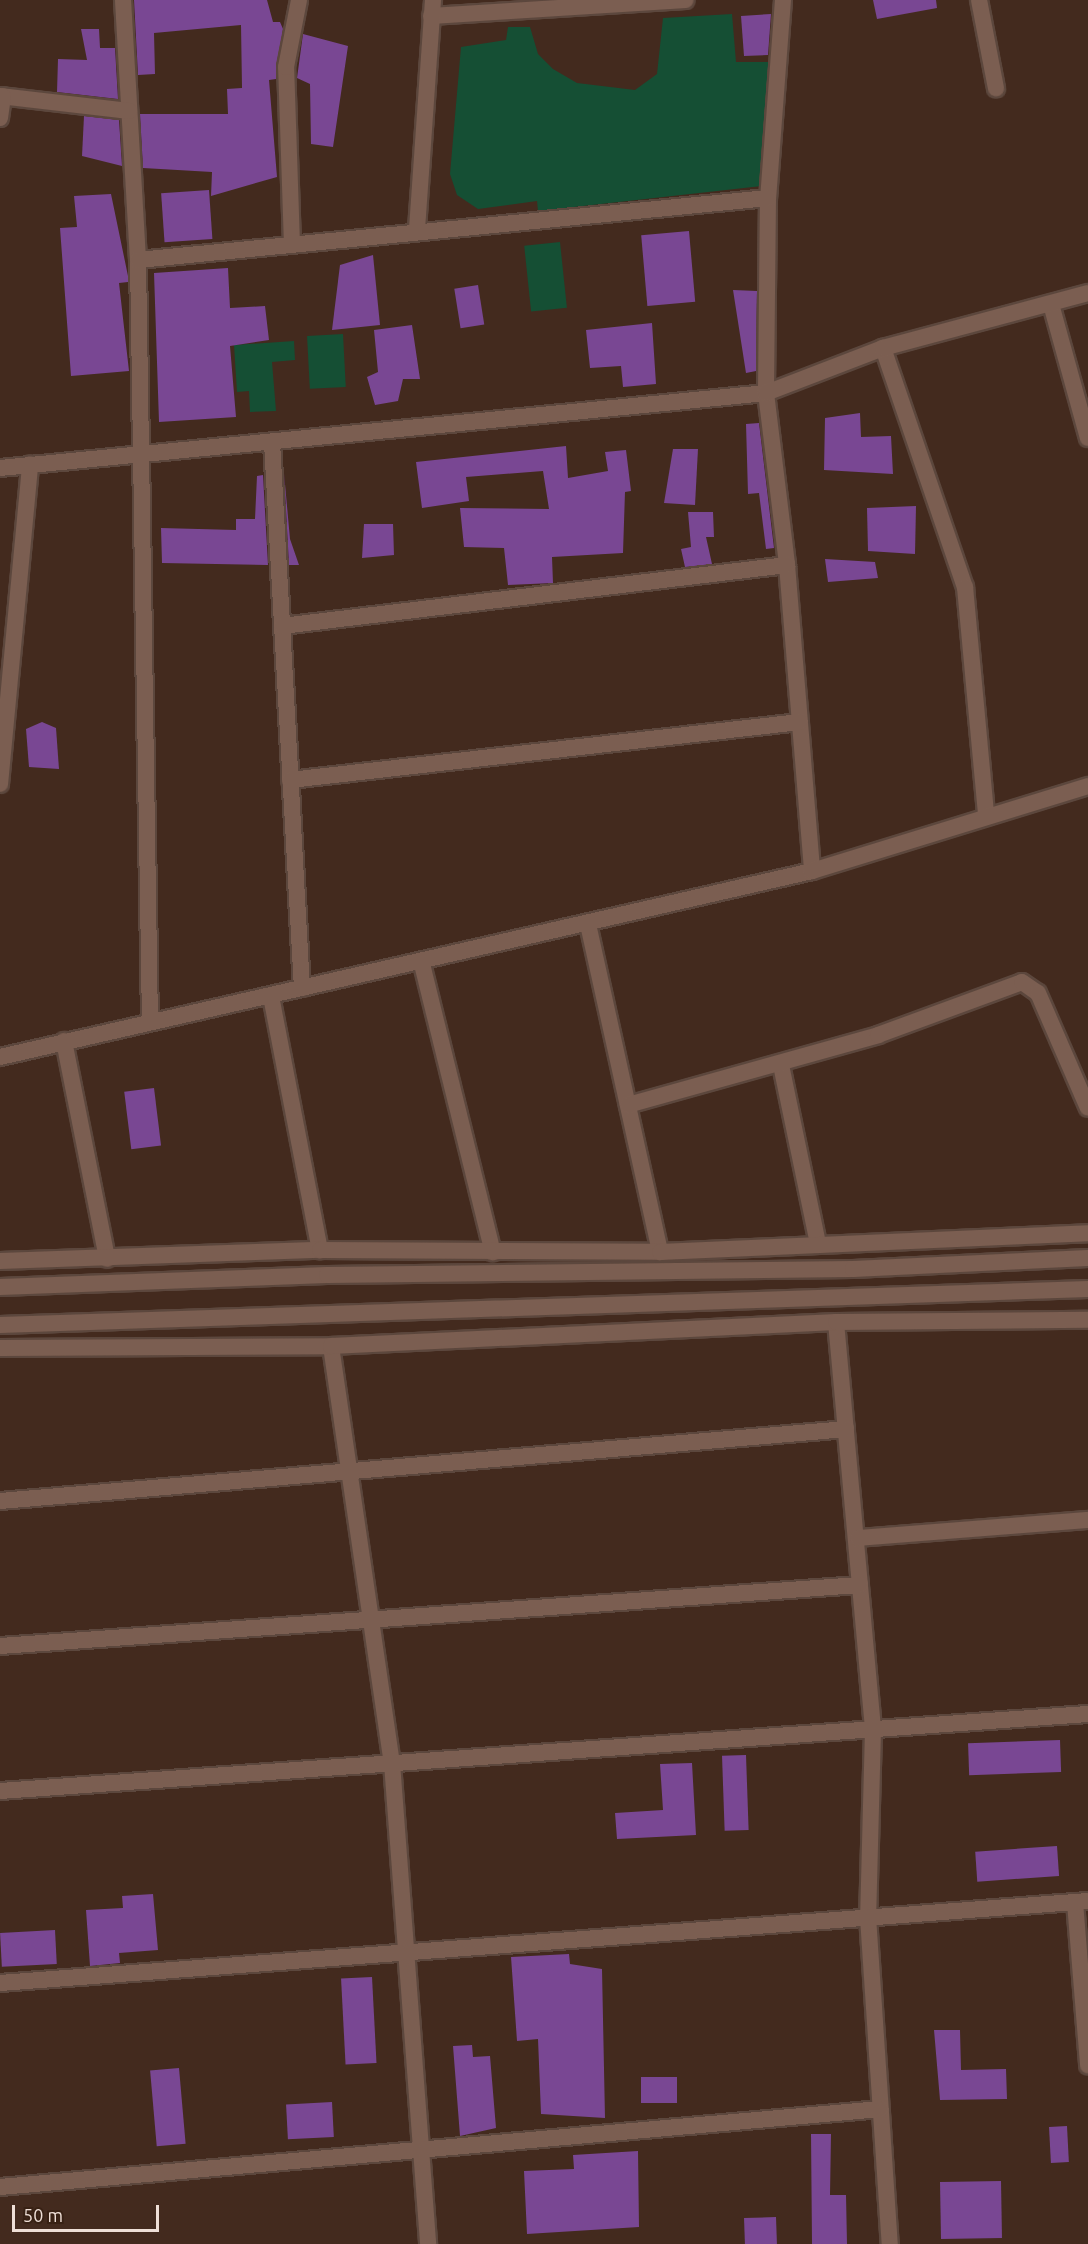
<!DOCTYPE html>
<style>
body{margin:0}
#map{position:relative;width:1088px;height:2244px;overflow:hidden;background:#432a1e;font-family:Ubuntu,sans-serif}
div>[style]{position:absolute}
.green>*{inset:0;background:#154f34;transform-origin:0 0}
.building>*{inset:0;background:#794793;transform-origin:0 0}
.roads{filter:drop-shadow(2px 0 #5c473d) drop-shadow(-2px 0 #5c473d) drop-shadow(0 2px #5c473d) drop-shadow(0 -2px #5c473d)}
.minor>*{height:16px;margin:-8px;padding:0 8px;transform-origin:8px;border-radius:8px;background:#7b5e51}
.tertiary>*{height:16px;margin:-8px;padding:0 8px;transform-origin:8px;border-radius:8px;background:#7b5e51}
span{translate:-50% -50%;white-space:nowrap;text-align:center;line-height:1.15;-webkit-text-stroke:4.5px #382114;paint-order:stroke}
.scale{position:absolute;left:12px;top:2205px;width:147px;height:27px;box-sizing:border-box;border:3px solid #efdfd7;border-top:0;padding-left:8px;font-size:18px;line-height:21px;white-space:nowrap;color:#efdfd7;-webkit-text-stroke:4px #382114;paint-order:stroke}
</style>
<div id="map">
<div class="green">
<i style="clip-path:polygon(732px 14px,736px 62px,770px 62px,770px 185px,538px 211px,537px 201px,478px 209px,457px 195px,450px 174px,461px 47px,506px 40px,508px 27px,530px 27px,538px 54px,553px 69px,577px 83px,635px 90px,657px 74px,663px 18px)"></i>
<i style="left:560px;top:242px;width:66px;height:36px;rotate:84deg"></i>
<i style="left:343px;top:334px;width:53px;height:36px;rotate:87deg"></i>
<i style="clip-path:polygon(294px 341px,295px 360px,272px 362px,276px 411px,250px 412px,249px 391px,237px 392px,234px 345px)"></i>
</div>
<div class="building">
<i style="clip-path:polygon(134px 0,267px 0,273px 22px,280px 22px,283px 29px,276px 79px,269px 80px,277px 177px,211px 196px,212px 172px,143px 168px,140px 114px,228px 114px,227px 89px,242px 88px,241px 25px,154px 33px,155px 74px,138px 75px)"></i>
<i style="clip-path:polygon(873px 0,936px 0,937px 8px,877px 19px)"></i>
<i style="clip-path:polygon(771px 14px,768px 55px,744px 56px,741px 16px)"></i>
<i style="clip-path:polygon(81px 29px,99px 29px,100px 48px,115px 48px,118px 99px,57px 92px,58px 59px,87px 60px)"></i>
<i style="clip-path:polygon(303px 34px,348px 46px,333px 147px,311px 144px,310px 84px,297px 78px)"></i>
<i style="clip-path:polygon(84px 116px,119px 120px,122px 166px,82px 156px)"></i>
<i style="left:209px;top:190px;width:49px;height:48px;rotate:86deg"></i>
<i style="clip-path:polygon(111px 194px,128px 276px,128px 282px,119px 283px,129px 371px,71px 376px,60px 228px,77px 227px,74px 196px)"></i>
<i style="left:689px;top:231px;width:71px;height:48px;rotate:85deg"></i>
<i style="clip-path:polygon(373px 255px,380px 325px,332px 330px,340px 265px)"></i>
<i style="clip-path:polygon(228px 268px,230px 308px,265px 306px,269px 340px,230px 346px,236px 417px,159px 422px,154px 273px)"></i>
<i style="left:478px;top:285px;width:40px;height:24px;rotate:81deg"></i>
<i style="clip-path:polygon(733px 290px,757px 291px,756px 371px,746px 373px)"></i>
<i style="clip-path:polygon(652px 323px,656px 384px,623px 387px,621px 366px,590px 368px,586px 330px)"></i>
<i style="clip-path:polygon(412px 325px,420px 379px,403px 379px,398px 401px,375px 405px,367px 377px,378px 372px,374px 330px)"></i>
<i style="clip-path:polygon(860px 413px,861px 437px,891px 436px,893px 474px,824px 470px,825px 418px)"></i>
<i style="clip-path:polygon(759px 423px,774px 548px,766px 549px,759px 493px,748px 494px,746px 424px)"></i>
<i style="clip-path:polygon(566px 446px,568px 478px,608px 471px,605px 452px,626px 450px,631px 491px,625px 492px,623px 553px,552px 557px,553px 583px,508px 585px,504px 548px,464px 547px,460px 508px,549px 509px,543px 471px,466px 477px,469px 501px,422px 508px,416px 462px)"></i>
<i style="clip-path:polygon(673px 449px,698px 449px,695px 505px,664px 503px)"></i>
<i style="clip-path:polygon(284px 473px,290px 539px,299px 565px,289px 565px)"></i>
<i style="clip-path:polygon(263px 475px,268px 565px,162px 563px,161px 528px,236px 530px,236px 519px,255px 519px,257px 476px)"></i>
<i style="clip-path:polygon(916px 506px,915px 554px,868px 551px,867px 508px)"></i>
<i style="clip-path:polygon(688px 512px,713px 512px,714px 537px,706px 537px,712px 564px,685px 567px,681px 549px,691px 547px)"></i>
<i style="clip-path:polygon(364px 524px,393px 524px,394px 555px,362px 558px)"></i>
<i style="clip-path:polygon(825px 559px,875px 562px,878px 578px,828px 582px)"></i>
<i style="clip-path:polygon(42px 722px,56px 728px,59px 769px,29px 767px,26px 729px)"></i>
<i style="left:154px;top:1088px;width:58px;height:30px;rotate:83deg"></i>
<i style="left:1060px;top:1740px;width:32px;height:92px;rotate:88deg"></i>
<i style="left:746px;top:1755px;width:75px;height:24px;rotate:88deg"></i>
<i style="clip-path:polygon(692px 1763px,696px 1835px,617px 1839px,615px 1813px,663px 1810px,660px 1764px)"></i>
<i style="left:1057px;top:1846px;width:30px;height:82px;rotate:86deg"></i>
<i style="clip-path:polygon(153px 1894px,158px 1950px,119px 1953px,120px 1963px,90px 1966px,86px 1910px,123px 1908px,122px 1896px)"></i>
<i style="left:55px;top:1930px;width:34px;height:55px;rotate:87deg"></i>
<i style="clip-path:polygon(569px 1954px,570px 1964px,602px 1969px,605px 2118px,541px 2114px,538px 2039px,517px 2041px,511px 1957px)"></i>
<i style="left:372px;top:1977px;width:86px;height:31px;rotate:87deg"></i>
<i style="clip-path:polygon(934px 2030px,960px 2030px,961px 2070px,1006px 2069px,1007px 2099px,940px 2100px)"></i>
<i style="clip-path:polygon(472px 2045px,473px 2057px,490px 2056px,496px 2128px,460px 2136px,453px 2046px)"></i>
<i style="left:179px;top:2068px;width:76px;height:29px;rotate:85deg"></i>
<i style="left:641px;top:2077px;width:36px;height:26px"></i>
<i style="left:332px;top:2102px;width:35px;height:46px;rotate:87deg"></i>
<i style="left:1067px;top:2126px;width:36px;height:18px;rotate:87deg"></i>
<i style="clip-path:polygon(811px 2134px,831px 2134px,830px 2195px,846px 2195px,847px 2244px,812px 2244px)"></i>
<i style="clip-path:polygon(638px 2151px,639px 2227px,527px 2234px,524px 2171px,574px 2169px,573px 2155px)"></i>
<i style="left:1001px;top:2181px;width:57px;height:61px;rotate:89deg"></i>
<i style="left:776px;top:2217px;width:27px;height:32px;rotate:88deg"></i>
</div>
<div class="roads">
<div class="minor">
<i style="left:123px;top:0;width:260px;rotate:86.7deg"></i>
<i style="left:138px;top:260px;width:762px;rotate:89.1deg"></i>
<i style="left:783px;top:0;width:199px;rotate:94.3deg"></i>
<i style="left:768px;top:198px;width:195px;rotate:90.6deg"></i>
<i style="left:766px;top:393px;width:173px;rotate:83deg"></i>
<i style="left:787px;top:565px;width:307px;rotate:85.3deg"></i>
<i style="left:979px;top:0;width:90px;rotate:79.1deg"></i>
<i style="left:431px;top:16px;width:255px;rotate:-3.6deg"></i>
<i style="left:0;top:96px;width:130px;rotate:6.6deg"></i>
<i style="left:0;top:118px;width:22px;rotate:-82deg"></i>
<i style="left:417px;top:229px;width:230px;rotate:-86deg"></i>
<i style="left:292px;top:245px;width:178px;rotate:-91.9deg"></i>
<i style="left:286px;top:67px;width:68px;rotate:-79deg"></i>
<i style="left:138px;top:260px;width:633px;rotate:-5.62deg"></i>
<i style="left:1051px;top:304px;width:139px;rotate:74.6deg"></i>
<i style="left:883px;top:348px;width:253px;rotate:71.1deg"></i>
<i style="left:965px;top:587px;width:228px;rotate:84.7deg"></i>
<i style="left:272px;top:442px;width:547px;rotate:86.86deg"></i>
<i style="left:282px;top:626px;width:509px;rotate:-6.89deg"></i>
<i style="left:290px;top:780px;width:513px;rotate:-6.49deg"></i>
<i style="left:0;top:784px;width:321px;rotate:-84.6deg"></i>
<i style="left:588px;top:924px;width:336px;rotate:77.6deg"></i>
<i style="left:422px;top:964px;width:297px;rotate:76.2deg"></i>
<i style="left:271px;top:996px;width:259px;rotate:79.1deg"></i>
<i style="left:64px;top:1041px;width:222px;rotate:78.8deg"></i>
<i style="left:0;top:1057px;width:833px;rotate:-12.9deg"></i>
<i style="left:812px;top:871px;width:289px;rotate:-17.1deg"></i>
<i style="left:781px;top:1065px;width:183px;rotate:78.3deg"></i>
<i style="left:628px;top:1105px;width:260px;rotate:-15.6deg"></i>
<i style="left:878px;top:1035px;width:153px;rotate:-20.2deg"></i>
<i style="left:1022px;top:982px;width:19px;rotate:35deg"></i>
<i style="left:1038px;top:993px;width:125px;rotate:66.5deg"></i>
<i style="left:0;top:1261px;width:320px;rotate:-2deg"></i>
<i style="left:320px;top:1250px;width:340px;rotate:0.3deg"></i>
<i style="left:660px;top:1252px;width:428px;rotate:-2.5deg"></i>
<i style="left:836px;top:1322px;width:410px;rotate:84.8deg"></i>
<i style="left:873px;top:1730px;width:187px;rotate:91.5deg"></i>
<i style="left:868px;top:1917px;width:328px;rotate:86.2deg"></i>
<i style="left:331px;top:1346px;width:421px;rotate:81.7deg"></i>
<i style="left:392px;top:1763px;width:482px;rotate:85.7deg"></i>
<i style="left:0;top:1348px;width:331px;rotate:-0.3deg"></i>
<i style="left:331px;top:1346px;width:506px;rotate:-2.72deg"></i>
<i style="left:836px;top:1322px;width:252px;rotate:-0.5deg"></i>
<i style="left:0;top:1501px;width:849px;rotate:-4.86deg"></i>
<i style="left:858px;top:1538px;width:231px;rotate:-4.5deg"></i>
<i style="left:0;top:1646px;width:862px;rotate:-4.06deg"></i>
<i style="left:0;top:1791px;width:1091px;rotate:-4.05deg"></i>
<i style="left:1075px;top:1902px;width:164px;rotate:85.4deg"></i>
<i style="left:0;top:1983px;width:1091px;rotate:-4.31deg"></i>
<i style="left:0;top:2187px;width:884px;rotate:-5.06deg"></i>
</div>
<div class="tertiary">
<i style="left:0;top:468px;width:770px;rotate:-5.59deg"></i>
<i style="left:766px;top:393px;width:125px;rotate:-21deg"></i>
<i style="left:883px;top:348px;width:212px;rotate:-15deg"></i>
<i style="left:0;top:1287px;width:327px;rotate:-2.1deg"></i>
<i style="left:327px;top:1275px;width:526px;rotate:-0.65deg"></i>
<i style="left:853px;top:1269px;width:235px;rotate:-2.7deg"></i>
<i style="left:0;top:1325px;width:1089px;rotate:-1.9deg"></i>
</div>
</div>
<div class="scale">50 m</div>
</div>
